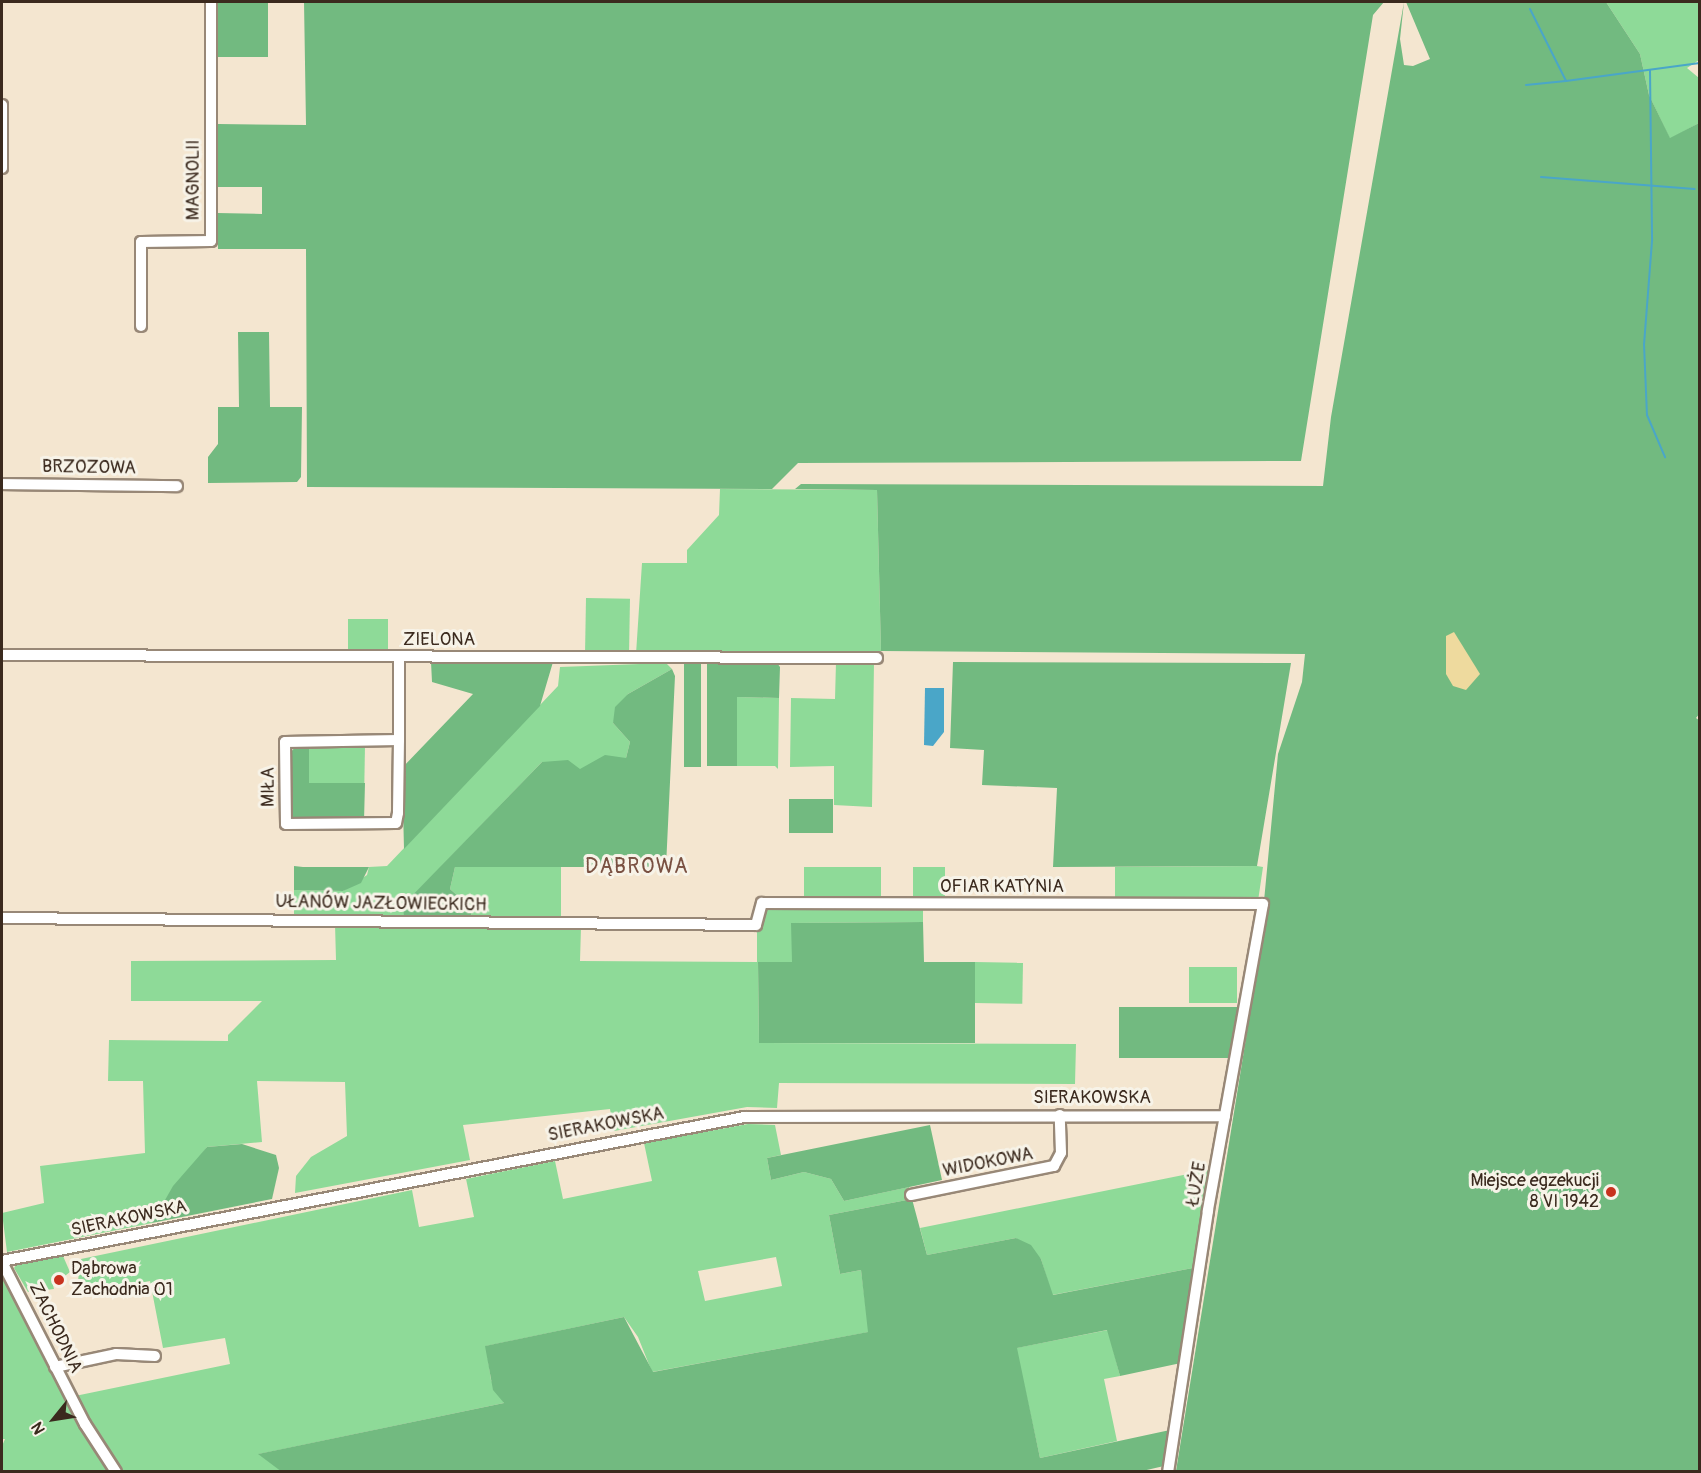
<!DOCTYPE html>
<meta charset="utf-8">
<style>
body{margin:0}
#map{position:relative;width:1701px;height:1473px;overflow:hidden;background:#f4e6d0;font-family:Pangolin,sans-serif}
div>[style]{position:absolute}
.green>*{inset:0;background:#8eda98;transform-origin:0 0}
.forest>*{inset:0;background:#72ba80;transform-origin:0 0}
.sand>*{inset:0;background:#eeda9e}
.water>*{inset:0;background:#4aa6c8}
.stream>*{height:2px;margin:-1px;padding:0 1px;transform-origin:1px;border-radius:1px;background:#4aa6c8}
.roads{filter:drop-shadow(2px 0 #988877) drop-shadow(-2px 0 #988877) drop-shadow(0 2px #988877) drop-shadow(0 -2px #988877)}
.minor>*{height:10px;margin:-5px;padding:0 5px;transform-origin:5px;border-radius:5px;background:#fff}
.dots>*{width:16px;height:16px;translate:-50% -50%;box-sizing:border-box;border:3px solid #f7f3e8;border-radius:50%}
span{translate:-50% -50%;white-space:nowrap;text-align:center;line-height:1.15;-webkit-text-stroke:6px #f7f3e8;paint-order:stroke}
.street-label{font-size:18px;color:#3b2a1e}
.poi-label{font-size:18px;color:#3b2a1e}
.right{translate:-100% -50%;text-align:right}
.left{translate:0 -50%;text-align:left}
.quarter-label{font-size:21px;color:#795041;letter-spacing:1.5px}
.frame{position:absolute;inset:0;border:3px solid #3b2a1e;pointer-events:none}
.north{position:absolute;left:24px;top:1389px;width:60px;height:60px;-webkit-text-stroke:4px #f7f3e8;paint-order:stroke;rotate:240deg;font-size:16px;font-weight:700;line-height:24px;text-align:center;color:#3b2a1e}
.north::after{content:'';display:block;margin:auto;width:21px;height:27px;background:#3b2a1e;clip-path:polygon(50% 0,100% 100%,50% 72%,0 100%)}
</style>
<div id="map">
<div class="green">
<i style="clip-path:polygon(1606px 2px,1699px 2px,1699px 60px,1687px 68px,1699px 78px,1699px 123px,1670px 139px,1649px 95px,1640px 54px)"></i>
<i style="clip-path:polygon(720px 489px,877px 490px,881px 651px,636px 654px,642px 563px,687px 563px,687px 550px,719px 515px)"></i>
<i style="left:586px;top:598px;width:44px;height:54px;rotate:1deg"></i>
<i style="left:388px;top:619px;width:32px;height:40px;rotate:90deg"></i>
<i style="clip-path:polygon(836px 662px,874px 662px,872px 807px,834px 805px,834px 766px,790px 767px,791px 698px,835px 699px)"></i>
<i style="clip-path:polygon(666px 663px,672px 669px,628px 694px,613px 723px,630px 742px,626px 758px,613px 758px,580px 770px,542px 762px,404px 905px,404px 917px,294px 916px,294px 890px,343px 891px,367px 875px,369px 867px,387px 866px,558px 686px,560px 667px)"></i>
<i style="clip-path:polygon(737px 697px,779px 698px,778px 769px,775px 766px,737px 766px)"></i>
<i style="left:309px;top:745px;width:56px;height:38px;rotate:1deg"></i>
<i style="clip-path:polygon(455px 867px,561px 867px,561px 920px,472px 917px,469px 906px,450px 889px)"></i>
<i style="left:804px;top:867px;width:77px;height:34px"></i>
<i style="left:913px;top:867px;width:32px;height:34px"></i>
<i style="clip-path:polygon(1115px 867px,1257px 866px,1263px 867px,1258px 901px,1115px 901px)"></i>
<i style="clip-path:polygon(923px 904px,923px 922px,792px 923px,792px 962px,758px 962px,759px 1043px,1076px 1044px,1075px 1084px,779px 1083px,777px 1108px,747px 1107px,614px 1131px,610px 1109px,463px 1125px,470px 1160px,295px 1193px,296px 1176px,311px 1157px,347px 1136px,345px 1082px,257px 1081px,262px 1142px,207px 1147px,152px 1223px,7px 1252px,2px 1213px,44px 1203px,40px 1166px,145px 1153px,143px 1081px,108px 1081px,109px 1040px,228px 1041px,228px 1035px,262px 1001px,131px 1001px,131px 961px,336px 960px,335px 924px,581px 927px,580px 961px,757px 962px,757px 928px,764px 905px)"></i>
<i style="left:975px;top:962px;width:48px;height:41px;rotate:1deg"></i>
<i style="left:1189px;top:967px;width:48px;height:36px"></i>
<i style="clip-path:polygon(evenodd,748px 1124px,775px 1125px,781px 1155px,767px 1158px,771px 1180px,804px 1172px,831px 1179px,844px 1201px,909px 1187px,912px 1199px,829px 1215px,840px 1274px,861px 1270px,869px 1332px,652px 1372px,638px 1337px,624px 1317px,486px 1346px,491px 1380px,504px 1403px,259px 1454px,282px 1471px,119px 1471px,75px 1396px,230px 1364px,225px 1338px,163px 1348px,150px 1281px,76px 1295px,81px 1259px,412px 1190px,419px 1227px,474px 1217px,466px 1179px,555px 1161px,563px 1199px,652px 1181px,644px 1143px,748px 1124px,776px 1257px,782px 1286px,705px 1301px,698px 1271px,776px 1257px)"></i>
<i style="clip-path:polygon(1213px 1169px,1198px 1267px,1052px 1295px,1041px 1259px,1016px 1238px,927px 1255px,920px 1228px)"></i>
<i style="clip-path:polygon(56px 1255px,63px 1256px,70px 1272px,53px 1285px,54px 1289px,28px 1292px,14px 1268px,16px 1265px)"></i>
<i style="clip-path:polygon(2px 1272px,109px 1471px,2px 1471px,2px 1446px,5px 1439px,2px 1439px)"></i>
<i style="clip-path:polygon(1108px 1330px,1120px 1376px,1104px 1379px,1117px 1441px,1040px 1458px,1016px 1348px)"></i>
</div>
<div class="forest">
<i style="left:217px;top:2px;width:51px;height:55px"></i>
<i style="clip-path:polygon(304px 2px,1384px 2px,1373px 15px,1301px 461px,798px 463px,772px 489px,307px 487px,306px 249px,218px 249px,217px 213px,262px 214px,262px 187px,218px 187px,218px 124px,306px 125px)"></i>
<i style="clip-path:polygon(1404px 2px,1400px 39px,1404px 65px,1413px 66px,1430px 59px,1406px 2px,1606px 2px,1640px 54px,1649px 95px,1670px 138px,1699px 123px,1700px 713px,1696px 718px,1700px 721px,1699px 1471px,1176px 1471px,1258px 964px,1278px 754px,1302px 682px,1305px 654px,881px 651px,877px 490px,795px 489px,801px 484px,1323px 486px,1331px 417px)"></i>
<i style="clip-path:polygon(238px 332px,269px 332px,270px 407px,302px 407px,301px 477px,297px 482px,208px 483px,208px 457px,218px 444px,218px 407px,239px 407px)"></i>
<i style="clip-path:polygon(431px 662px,553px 662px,540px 706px,404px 849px,402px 768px,473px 694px,432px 682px)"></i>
<i style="clip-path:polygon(953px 662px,1291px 663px,1257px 866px,1053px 867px,1057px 788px,982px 785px,984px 750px,950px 748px)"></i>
<i style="left:684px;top:663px;width:17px;height:104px"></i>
<i style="clip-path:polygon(707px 663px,777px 663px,780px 667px,779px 698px,737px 697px,737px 766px,707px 766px)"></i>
<i style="clip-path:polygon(672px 669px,675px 676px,666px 867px,455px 867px,450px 889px,469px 906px,472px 917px,404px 917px,403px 905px,542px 762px,568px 760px,580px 769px,605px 755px,626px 758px,630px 742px,613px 723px,615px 707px,628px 694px)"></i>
<i style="clip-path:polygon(297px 745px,309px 745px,309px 783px,365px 783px,364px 821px,296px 821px,290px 814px,290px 753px)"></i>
<i style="left:789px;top:799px;width:44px;height:34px"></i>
<i style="clip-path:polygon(294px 866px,303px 867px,369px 867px,361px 883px,343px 891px,294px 890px)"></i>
<i style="clip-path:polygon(923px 922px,924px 962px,975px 962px,975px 1043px,759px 1043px,758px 962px,792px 962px,791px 923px)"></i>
<i style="left:1119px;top:1007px;width:119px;height:51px"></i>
<i style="clip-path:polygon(930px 1125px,942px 1180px,844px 1201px,831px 1179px,804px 1172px,771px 1180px,767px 1158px)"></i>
<i style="clip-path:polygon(242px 1144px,276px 1155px,279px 1168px,272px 1199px,152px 1223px,173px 1186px,207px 1147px)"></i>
<i style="clip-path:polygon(912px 1199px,927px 1255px,1016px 1238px,1031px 1245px,1041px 1259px,1053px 1295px,1198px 1267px,1181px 1363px,1120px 1376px,1107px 1330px,1017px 1348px,1040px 1458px,1170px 1430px,1164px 1466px,1138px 1472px,282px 1472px,258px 1454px,504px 1403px,493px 1390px,485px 1346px,624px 1317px,653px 1372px,868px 1332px,861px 1270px,840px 1274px,829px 1215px)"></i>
</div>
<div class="sand">
<i style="clip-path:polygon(1454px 632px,1480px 674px,1466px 690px,1453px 686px,1446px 674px,1446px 636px)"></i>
</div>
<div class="water">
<i style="clip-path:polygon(925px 688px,944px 688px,944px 732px,933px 746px,924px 745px)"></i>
</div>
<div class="stream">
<i style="left:1530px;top:9px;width:80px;rotate:63.4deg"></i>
<i style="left:1566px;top:81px;width:135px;rotate:-7.7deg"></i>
<i style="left:1650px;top:70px;width:171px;rotate:89.3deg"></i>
<i style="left:1652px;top:241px;width:103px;rotate:94.4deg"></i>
<i style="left:1644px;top:344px;width:71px;rotate:87.6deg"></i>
<i style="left:1647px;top:415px;width:46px;rotate:66.8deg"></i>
<i style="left:1526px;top:85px;width:40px;rotate:-5.7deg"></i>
<i style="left:1541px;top:177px;width:154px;rotate:4.5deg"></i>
</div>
<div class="roads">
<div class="minor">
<i style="left:2px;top:105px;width:63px;rotate:90deg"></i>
<i style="left:141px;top:326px;width:84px;rotate:-90deg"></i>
<i style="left:141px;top:242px;width:70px;rotate:-0.8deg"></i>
<i style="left:211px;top:241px;width:239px;rotate:-90deg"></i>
<i style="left:2px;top:484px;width:175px;rotate:0.7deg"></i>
<i style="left:2px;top:655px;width:875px;rotate:0.2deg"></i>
<i style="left:399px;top:657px;width:83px;rotate:90deg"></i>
<i style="left:399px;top:740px;width:73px;rotate:90.8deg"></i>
<i style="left:398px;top:813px;width:10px;rotate:101deg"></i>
<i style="left:396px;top:823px;width:110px;rotate:179.5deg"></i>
<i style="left:286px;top:824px;width:82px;rotate:-90.7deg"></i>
<i style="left:285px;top:742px;width:114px;rotate:-1deg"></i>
<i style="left:2px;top:918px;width:754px;rotate:0.53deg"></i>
<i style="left:756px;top:925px;width:23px;rotate:-75deg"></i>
<i style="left:762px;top:903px;width:501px;rotate:0.11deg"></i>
<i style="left:1263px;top:904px;width:312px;rotate:100.2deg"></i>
<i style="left:1208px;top:1211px;width:264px;rotate:98.7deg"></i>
<i style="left:911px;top:1195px;width:146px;rotate:-11.5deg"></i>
<i style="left:1054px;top:1166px;width:15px;rotate:-62deg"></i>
<i style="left:1061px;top:1153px;width:38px;rotate:-92deg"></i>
<i style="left:2px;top:1261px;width:756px;rotate:-10.98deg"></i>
<i style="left:744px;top:1117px;width:481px;rotate:-0.1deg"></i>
<i style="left:2px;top:1262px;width:182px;rotate:62.9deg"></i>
<i style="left:85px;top:1424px;width:57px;rotate:57.1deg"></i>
<i style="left:55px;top:1367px;width:62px;rotate:-12deg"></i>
<i style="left:116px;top:1354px;width:39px;rotate:3deg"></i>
</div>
</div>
<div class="dots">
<i style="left:1611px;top:1192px;background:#c8321e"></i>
<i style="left:59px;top:1280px;background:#c8321e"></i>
</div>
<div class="street-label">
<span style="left:194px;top:180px;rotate:-90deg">MAGNOLII</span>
<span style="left:89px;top:468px;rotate:1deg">BRZOZOWA</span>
<span style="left:439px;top:640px">ZIELONA</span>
<span style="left:269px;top:787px;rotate:-90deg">MIŁA</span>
<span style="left:1002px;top:887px">OFIAR KATYNIA</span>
<span style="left:381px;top:904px;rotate:1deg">UŁANÓW JAZŁOWIECKICH</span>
<span style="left:1092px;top:1098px">SIERAKOWSKA</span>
<span style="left:606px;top:1125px;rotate:-11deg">SIERAKOWSKA</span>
<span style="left:988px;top:1163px;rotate:-11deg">WIDOKOWA</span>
<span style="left:1197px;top:1184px;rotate:-80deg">ŁUŻE</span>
<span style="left:129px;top:1219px;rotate:-12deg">SIERAKOWSKA</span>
<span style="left:55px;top:1328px;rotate:64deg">ZACHODNIA</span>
</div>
<div class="poi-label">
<span class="right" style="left:1599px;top:1192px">Miejsce egzekucji<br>8 VI 1942</span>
<span class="left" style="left:71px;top:1280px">Dąbrowa<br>Zachodnia 01</span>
</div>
<div class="quarter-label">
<span style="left:637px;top:867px">DĄBROWA</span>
</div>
<div class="frame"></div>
<div class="north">N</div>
</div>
